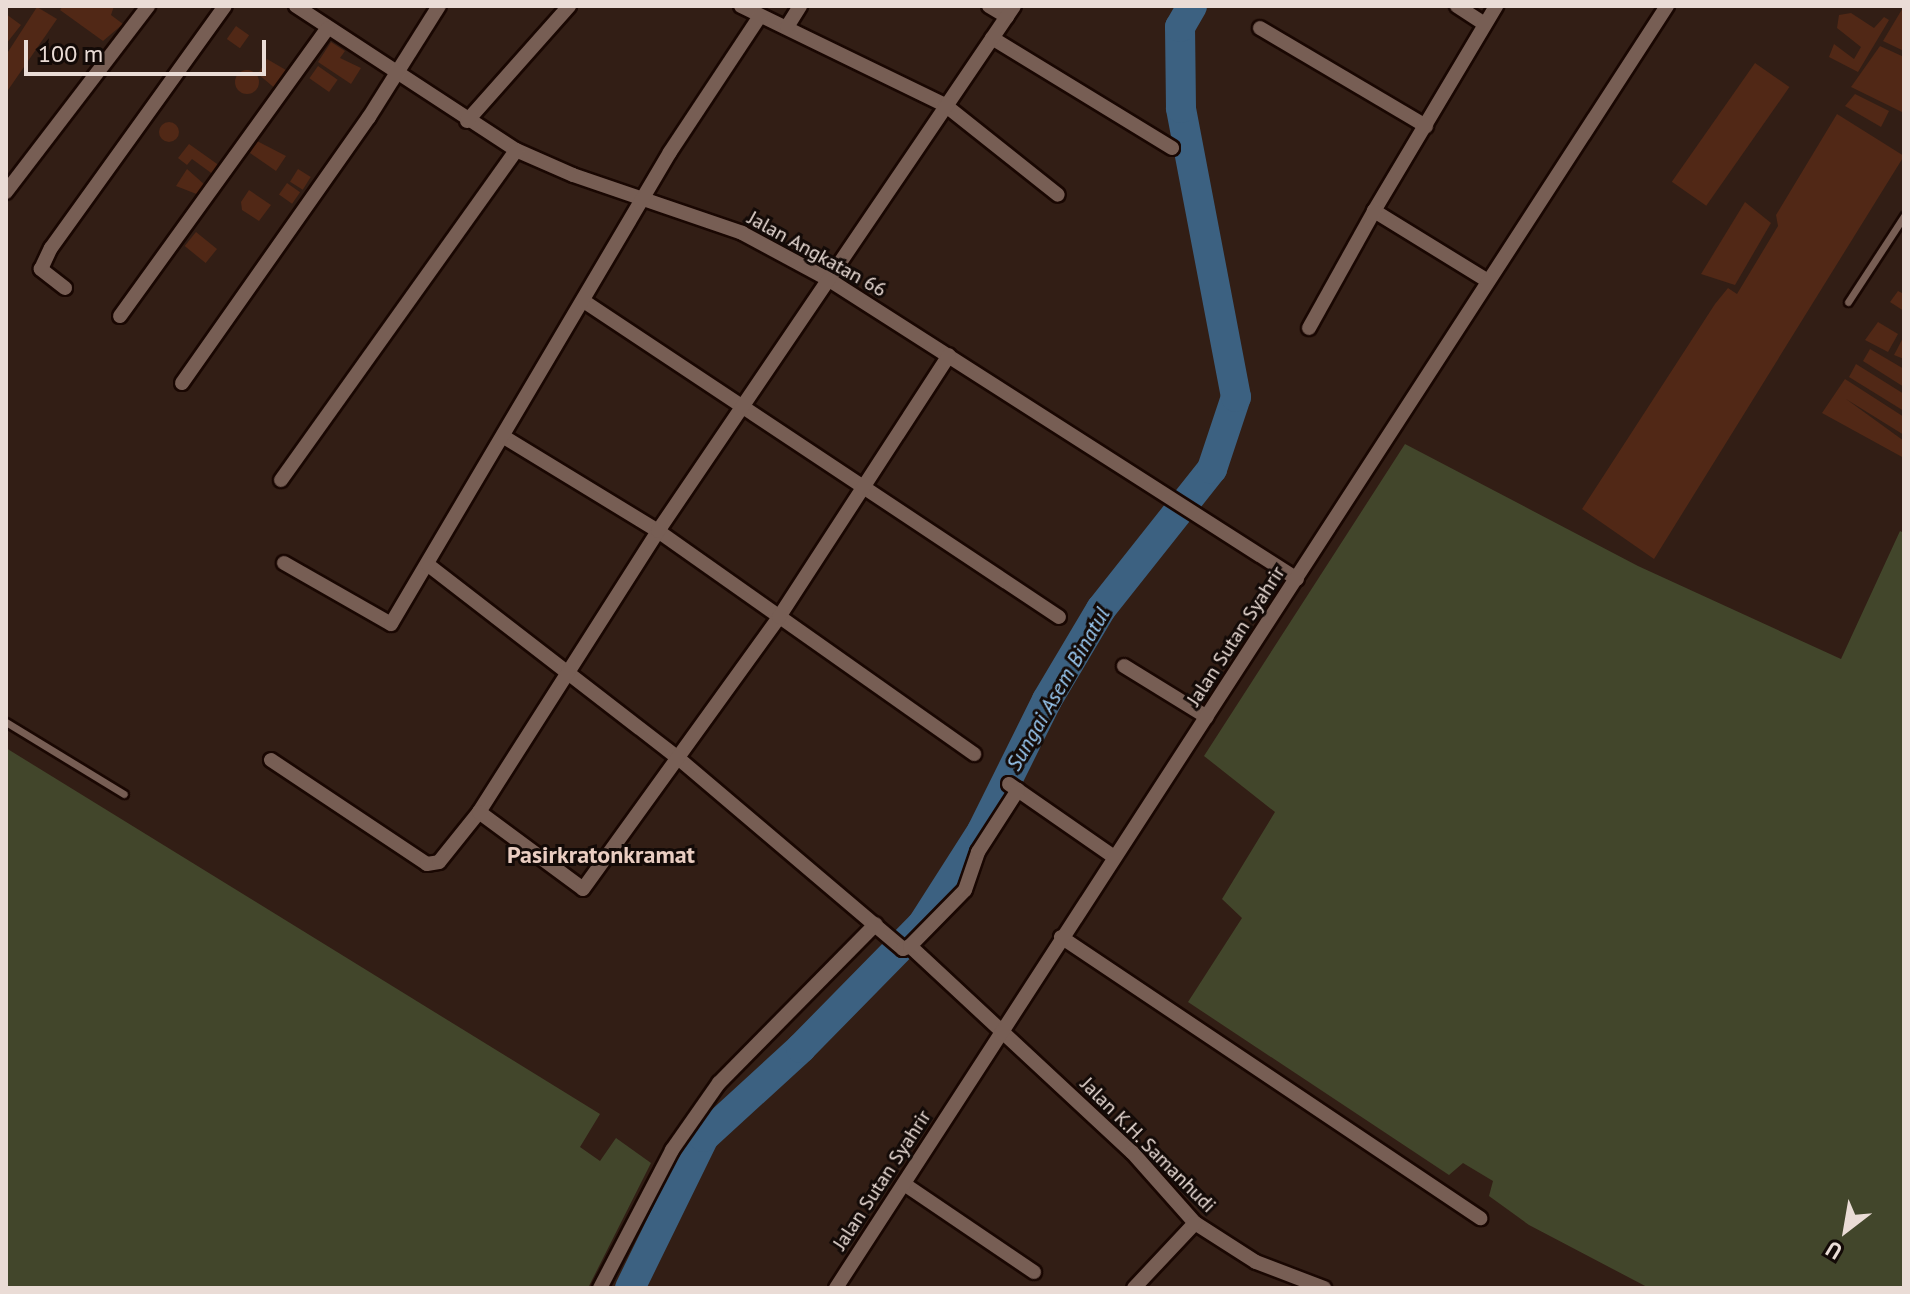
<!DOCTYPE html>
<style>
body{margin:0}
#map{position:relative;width:1910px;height:1294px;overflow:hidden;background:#321e15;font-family:"PT Sans",sans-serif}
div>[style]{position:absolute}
.green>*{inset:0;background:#42462b}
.river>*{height:30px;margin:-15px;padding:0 15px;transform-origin:15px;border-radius:15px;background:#3c6181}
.building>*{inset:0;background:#512816;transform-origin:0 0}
.round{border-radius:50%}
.roads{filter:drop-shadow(2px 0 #190702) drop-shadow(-2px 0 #190702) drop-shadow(0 2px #190702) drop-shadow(0 -2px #190702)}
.service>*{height:7px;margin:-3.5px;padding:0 3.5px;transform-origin:3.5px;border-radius:3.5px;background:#775e54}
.minor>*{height:14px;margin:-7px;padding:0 7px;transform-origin:7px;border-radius:7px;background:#775e54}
span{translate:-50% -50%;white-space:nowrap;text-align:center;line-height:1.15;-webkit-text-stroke:6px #130a07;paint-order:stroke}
.street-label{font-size:20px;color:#eadcd6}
.water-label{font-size:22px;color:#9bcbf5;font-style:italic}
.quarter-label{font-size:24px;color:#e9cdc1;font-weight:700}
.frame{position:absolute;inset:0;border:8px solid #eadcd6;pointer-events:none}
.north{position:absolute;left:1806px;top:1190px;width:80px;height:80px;-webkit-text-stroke:6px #130a07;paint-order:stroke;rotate:211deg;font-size:22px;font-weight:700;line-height:32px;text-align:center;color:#eadcd6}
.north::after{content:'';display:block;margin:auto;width:28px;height:36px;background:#eadcd6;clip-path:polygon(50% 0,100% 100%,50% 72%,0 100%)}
.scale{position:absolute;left:24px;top:40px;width:242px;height:36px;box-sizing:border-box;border:4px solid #eadcd6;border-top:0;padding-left:10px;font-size:24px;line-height:28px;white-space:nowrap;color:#eadcd6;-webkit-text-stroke:6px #130a07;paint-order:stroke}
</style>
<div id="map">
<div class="green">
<i style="clip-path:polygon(1405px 444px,1638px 566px,1841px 659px,1900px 531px,1904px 533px,1904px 1288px,1649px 1288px,1529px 1225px,1489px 1196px,1493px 1181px,1463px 1163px,1449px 1175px,1188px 1002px,1242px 918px,1222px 899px,1275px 812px,1204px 756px)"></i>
<i style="clip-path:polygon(6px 748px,600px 1114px,580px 1147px,600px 1161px,616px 1138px,651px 1163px,588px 1288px,6px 1288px)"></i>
</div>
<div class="river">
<i style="left:630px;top:1288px;width:168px;rotate:-63.9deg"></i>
<i style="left:704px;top:1137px;width:132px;rotate:-42.5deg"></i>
<i style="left:801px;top:1048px;width:173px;rotate:-45.5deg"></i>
<i style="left:922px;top:925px;width:112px;rotate:-57.4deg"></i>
<i style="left:982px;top:831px;width:146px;rotate:-63.6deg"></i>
<i style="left:1047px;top:700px;width:106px;rotate:-59.3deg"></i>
<i style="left:1101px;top:609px;width:179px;rotate:-51.6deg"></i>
<i style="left:1212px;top:469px;width:76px;rotate:-71.6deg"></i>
<i style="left:1236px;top:397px;width:294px;rotate:-100.8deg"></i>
<i style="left:1181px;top:108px;width:81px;rotate:-90.7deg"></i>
<i style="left:1180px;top:27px;width:24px;rotate:-60deg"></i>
</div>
<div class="building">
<i style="clip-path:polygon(63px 6px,114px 6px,111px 15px,123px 24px,103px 41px,60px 10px)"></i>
<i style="clip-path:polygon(1904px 6px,1904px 51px,1883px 41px)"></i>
<i style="clip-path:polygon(37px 7px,57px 19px,6px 93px,6px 55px)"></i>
<i style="clip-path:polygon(1851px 13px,1874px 28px,1884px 17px,1889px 20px,1858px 72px,1829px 57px,1834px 44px,1854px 59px,1861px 47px,1837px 28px,1839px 15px)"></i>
<i style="clip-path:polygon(6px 14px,21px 25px,6px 44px)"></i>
<i style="left:236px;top:26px;width:16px;height:16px;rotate:35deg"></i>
<i style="clip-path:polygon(331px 42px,345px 51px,340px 58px,361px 68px,351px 84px,318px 62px)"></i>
<i style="clip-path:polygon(1880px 46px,1904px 57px,1904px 113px,1851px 87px)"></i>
<i style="clip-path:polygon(267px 59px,291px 73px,277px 90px,258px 74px)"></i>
<i style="left:1755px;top:63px;width:42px;height:145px;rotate:35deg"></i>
<i style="left:318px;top:66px;width:24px;height:15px;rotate:35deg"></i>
<i class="round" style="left:235px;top:70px;width:24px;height:24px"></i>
<i style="clip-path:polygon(1855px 94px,1889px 111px,1881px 127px,1845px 106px)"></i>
<i style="clip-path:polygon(1837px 114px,1904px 156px,1654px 559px,1582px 509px,1715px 304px,1728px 288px,1737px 294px,1778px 226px,1776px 215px)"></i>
<i class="round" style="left:159px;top:122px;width:20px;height:20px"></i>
<i style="clip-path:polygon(257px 141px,286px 156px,276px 171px,250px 153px)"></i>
<i style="clip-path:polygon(189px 144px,220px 166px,214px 175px,192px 159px,187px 165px,178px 158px)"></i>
<i style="clip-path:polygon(187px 169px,205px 185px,199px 195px,176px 186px)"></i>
<i style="left:298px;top:169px;width:15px;height:15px;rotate:32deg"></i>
<i style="left:287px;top:183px;width:16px;height:14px;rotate:35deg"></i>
<i style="clip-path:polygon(249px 190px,271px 205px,259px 221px,242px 210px,241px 202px)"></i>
<i style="clip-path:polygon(1745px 202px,1771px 223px,1735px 285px,1701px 274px)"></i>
<i style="left:196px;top:232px;width:27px;height:18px;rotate:39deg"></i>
<i style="clip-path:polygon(1898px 291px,1904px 294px,1904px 311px,1890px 302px)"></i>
<i style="clip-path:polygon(1878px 322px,1898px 334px,1888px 352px,1865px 340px)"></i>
<i style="clip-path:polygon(1904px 336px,1904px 359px,1894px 355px)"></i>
<i style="clip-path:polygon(1870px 349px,1904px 369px,1904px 387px,1863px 361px)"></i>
<i style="clip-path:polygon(1856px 364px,1904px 394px,1904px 411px,1849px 377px)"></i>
<i style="clip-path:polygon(1845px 379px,1904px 417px,1904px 435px,1846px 399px,1904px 441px,1904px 458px,1822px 413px)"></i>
</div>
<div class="roads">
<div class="service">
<i style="left:1848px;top:302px;width:103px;rotate:-56.9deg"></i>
<i style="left:6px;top:722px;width:138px;rotate:31.4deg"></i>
</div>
<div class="minor">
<i style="left:296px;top:6px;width:263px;rotate:33.2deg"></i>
<i style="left:516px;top:150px;width:62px;rotate:23.7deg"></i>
<i style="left:573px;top:175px;width:179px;rotate:18.9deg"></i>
<i style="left:742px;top:233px;width:101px;rotate:28.3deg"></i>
<i style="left:831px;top:281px;width:553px;rotate:32.6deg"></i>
<i style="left:741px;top:6px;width:227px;rotate:25.9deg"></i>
<i style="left:945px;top:105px;width:144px;rotate:38.5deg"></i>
<i style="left:989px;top:6px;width:21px;rotate:31deg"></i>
<i style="left:1457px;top:6px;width:33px;rotate:33deg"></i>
<i style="left:787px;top:27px;width:25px;rotate:-58deg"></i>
<i style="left:1260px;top:28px;width:193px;rotate:30.6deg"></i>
<i style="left:992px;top:38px;width:211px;rotate:31.4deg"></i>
<i style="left:467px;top:121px;width:154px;rotate:-48.4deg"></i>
<i style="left:6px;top:192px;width:234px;rotate:-52.6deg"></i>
<i style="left:1488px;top:281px;width:134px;rotate:-148.4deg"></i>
<i style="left:1374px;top:211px;width:239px;rotate:-59.2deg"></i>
<i style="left:65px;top:288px;width:31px;rotate:-142deg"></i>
<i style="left:41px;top:269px;width:23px;rotate:-65deg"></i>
<i style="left:51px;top:248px;width:298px;rotate:-54.3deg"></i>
<i style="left:585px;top:302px;width:569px;rotate:33.61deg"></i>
<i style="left:120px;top:316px;width:355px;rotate:-54.2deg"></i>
<i style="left:1309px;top:328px;width:134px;rotate:-60.9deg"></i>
<i style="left:182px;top:383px;width:325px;rotate:-54.9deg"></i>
<i style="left:369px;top:117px;width:131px;rotate:-57.8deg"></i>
<i style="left:504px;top:437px;width:180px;rotate:31.4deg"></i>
<i style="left:658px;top:531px;width:387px;rotate:35.2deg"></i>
<i style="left:281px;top:480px;width:405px;rotate:-54.5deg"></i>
<i style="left:284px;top:563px;width:123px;rotate:29.7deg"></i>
<i style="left:391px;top:624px;width:548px;rotate:-59.41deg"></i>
<i style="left:670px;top:152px;width:163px;rotate:-56.5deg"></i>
<i style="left:427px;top:564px;width:317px;rotate:37.7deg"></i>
<i style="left:678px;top:758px;width:295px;rotate:40.3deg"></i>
<i style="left:903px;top:949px;width:8px;rotate:-23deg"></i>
<i style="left:910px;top:946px;width:303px;rotate:42.9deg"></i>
<i style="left:1132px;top:1152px;width:95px;rotate:48.4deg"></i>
<i style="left:1195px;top:1223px;width:72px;rotate:32.6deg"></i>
<i style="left:1256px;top:1262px;width:73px;rotate:20.9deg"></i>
<i style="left:1124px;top:666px;width:97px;rotate:31.6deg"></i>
<i style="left:271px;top:760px;width:187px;rotate:33.7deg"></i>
<i style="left:427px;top:864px;width:12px;rotate:-9deg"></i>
<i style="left:439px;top:862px;width:64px;rotate:-51.3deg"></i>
<i style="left:479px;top:812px;width:333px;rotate:-57.5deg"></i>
<i style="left:658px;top:531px;width:634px;rotate:-55.86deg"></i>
<i style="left:1009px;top:784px;width:128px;rotate:34.8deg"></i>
<i style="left:479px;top:812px;width:129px;rotate:36.5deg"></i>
<i style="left:583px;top:889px;width:335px;rotate:-54.2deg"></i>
<i style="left:779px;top:617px;width:312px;rotate:-57deg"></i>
<i style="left:1061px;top:937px;width:505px;rotate:33.85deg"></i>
<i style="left:910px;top:946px;width:78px;rotate:-45.5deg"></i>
<i style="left:965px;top:890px;width:40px;rotate:-71.1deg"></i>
<i style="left:978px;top:852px;width:74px;rotate:-57.2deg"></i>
<i style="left:904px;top:1184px;width:157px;rotate:34.1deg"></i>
<i style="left:600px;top:1288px;width:156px;rotate:-62.4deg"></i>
<i style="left:672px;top:1150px;width:82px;rotate:-55deg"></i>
<i style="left:719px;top:1083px;width:223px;rotate:-45.4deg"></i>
<i style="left:836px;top:1288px;width:1528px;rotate:-57.05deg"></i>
<i style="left:1134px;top:1288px;width:89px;rotate:-46.8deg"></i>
</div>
</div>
<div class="street-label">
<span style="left:817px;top:254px;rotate:29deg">Jalan Angkatan 66</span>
<span style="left:1236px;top:636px;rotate:-57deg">Jalan Sutan Syahrir</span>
<span style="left:1148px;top:1145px;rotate:45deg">Jalan K.H. Samanhudi</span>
<span style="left:882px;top:1180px;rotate:-57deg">Jalan Sutan Syahrir</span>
</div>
<div class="water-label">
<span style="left:1058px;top:689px;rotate:-60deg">Sungai Asem Binatul</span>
</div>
<div class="quarter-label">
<span style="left:601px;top:855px">Pasirkratonkramat</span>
</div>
<div class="frame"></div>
<div class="north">U</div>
<div class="scale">100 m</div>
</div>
